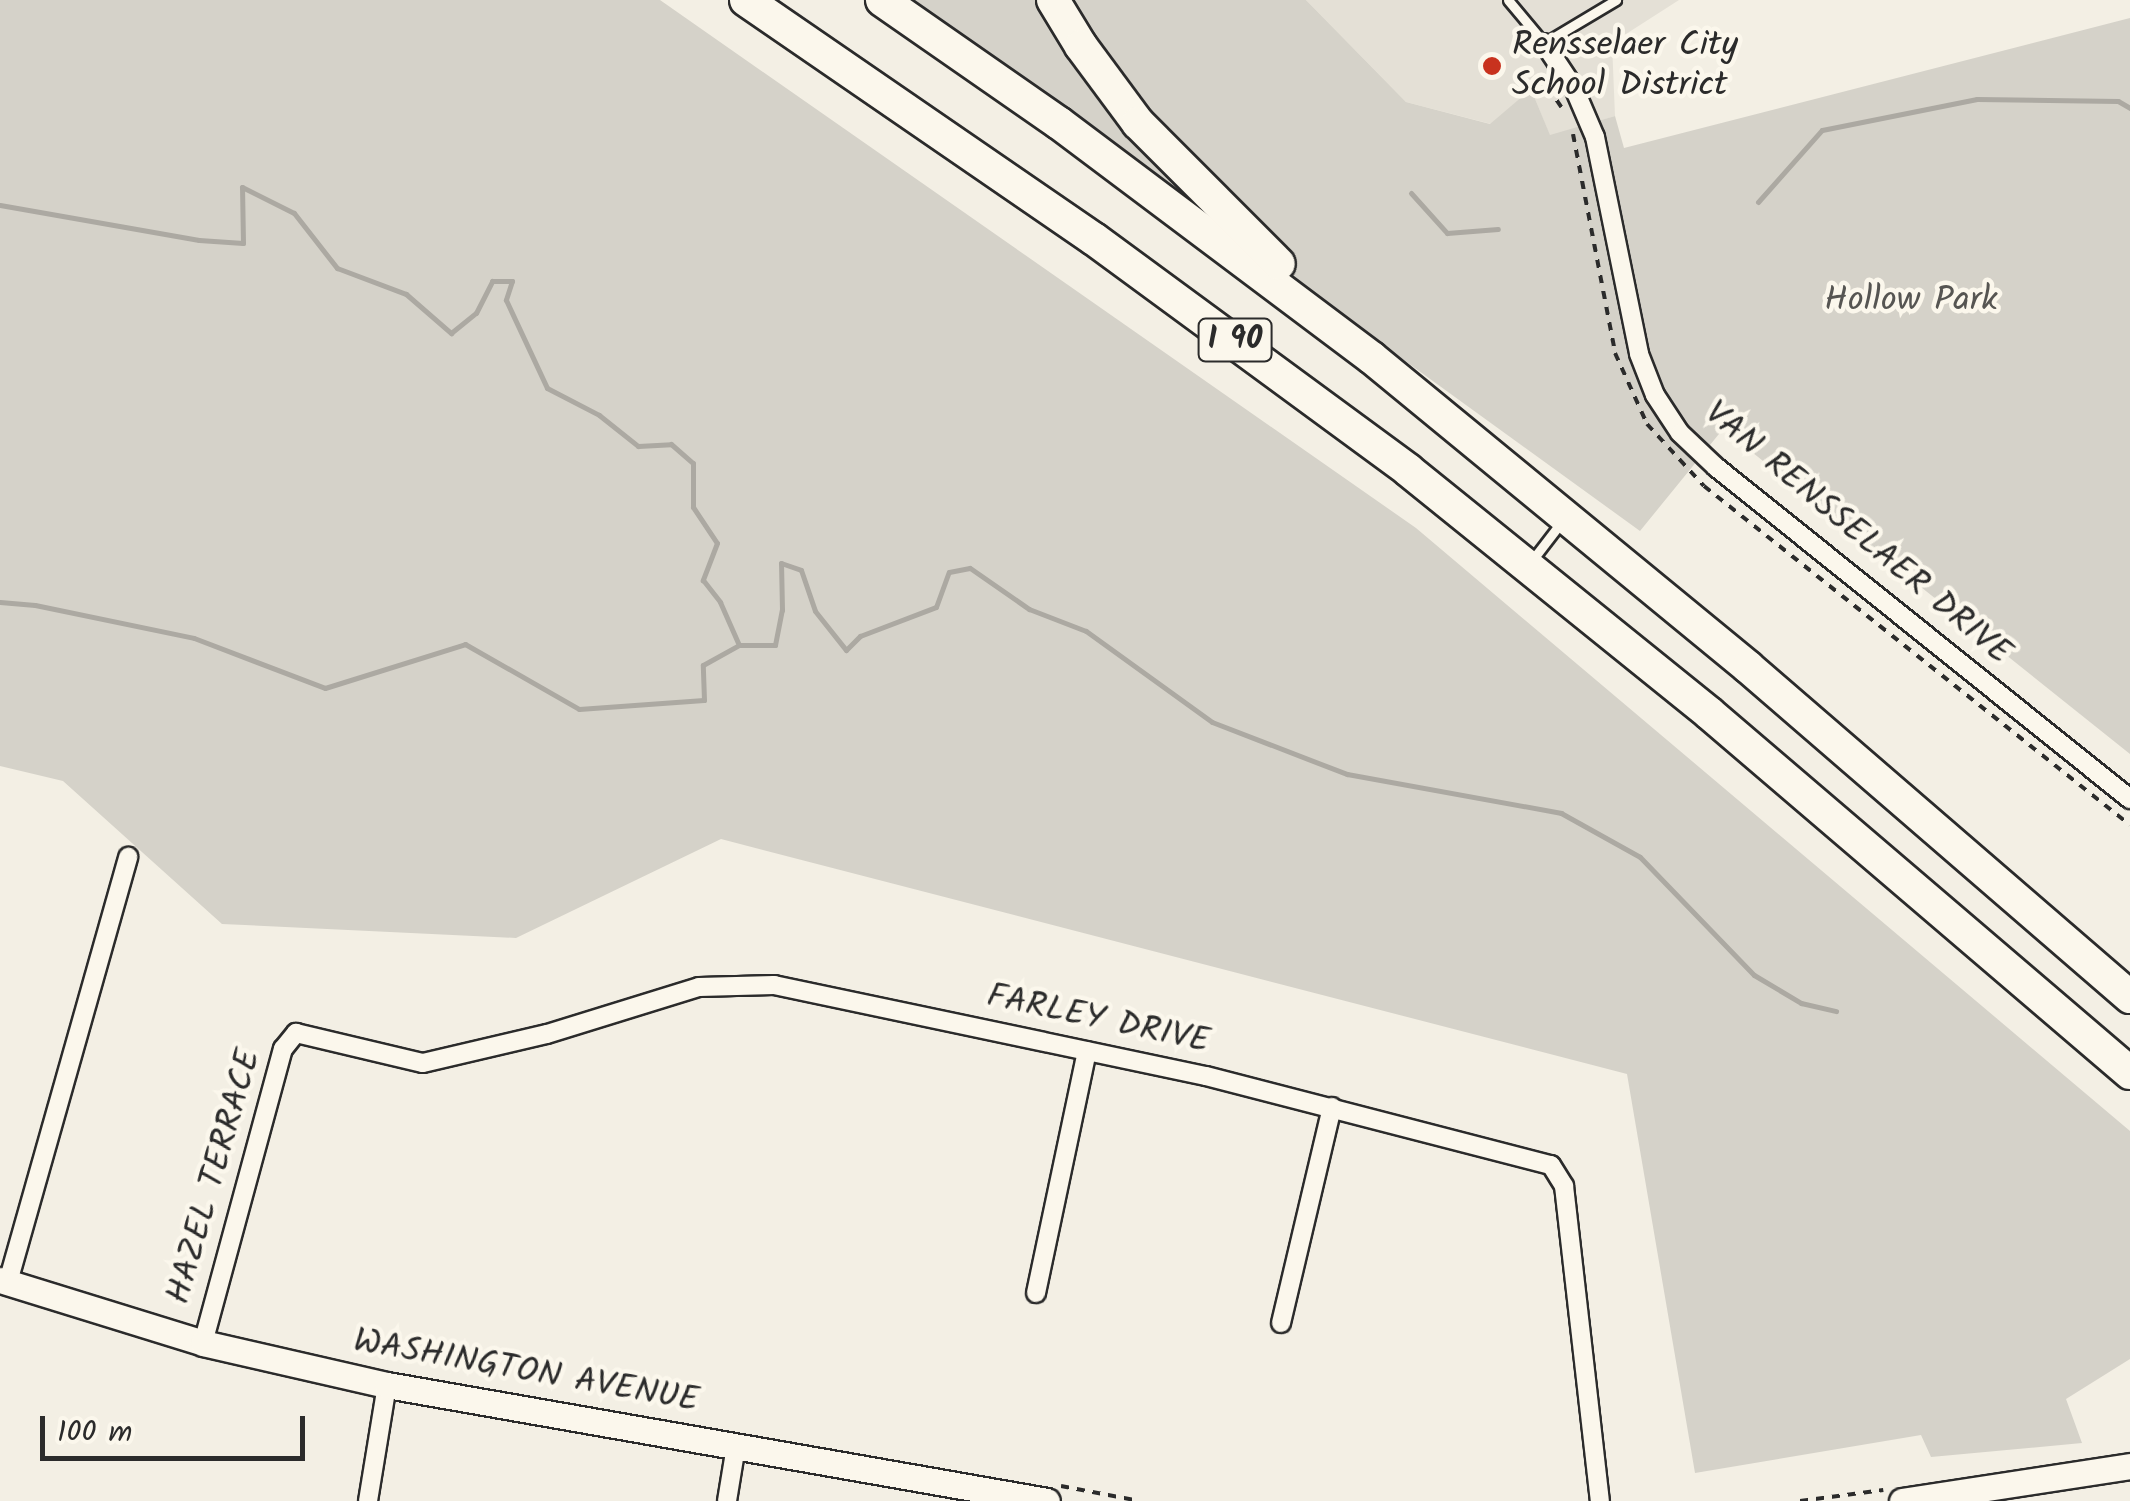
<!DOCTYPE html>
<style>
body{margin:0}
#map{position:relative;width:2130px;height:1501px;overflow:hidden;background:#f3efe4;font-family:Kalam,sans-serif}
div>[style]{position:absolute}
.built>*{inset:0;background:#e4e0d6}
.green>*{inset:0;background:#d5d2c9}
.stream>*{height:5px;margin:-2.5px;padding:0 2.5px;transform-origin:2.5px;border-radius:2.5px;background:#aca9a2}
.path>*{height:4px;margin-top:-2px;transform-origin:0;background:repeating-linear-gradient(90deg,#2b2b2b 0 8px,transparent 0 16px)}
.roads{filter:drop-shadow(2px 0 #2b2b2b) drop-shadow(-2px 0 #2b2b2b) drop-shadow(0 2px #2b2b2b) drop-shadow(0 -2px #2b2b2b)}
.lane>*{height:9px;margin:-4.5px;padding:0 4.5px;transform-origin:4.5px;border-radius:4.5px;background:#fbf7ec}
.street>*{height:18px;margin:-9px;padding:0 9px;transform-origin:9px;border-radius:9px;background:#fbf7ec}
.secondary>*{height:25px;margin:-12.5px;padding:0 12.5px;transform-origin:12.5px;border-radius:12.5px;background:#fbf7ec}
.highway>*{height:32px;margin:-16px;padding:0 16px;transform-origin:16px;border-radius:16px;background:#fbf7ec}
.dots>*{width:28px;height:28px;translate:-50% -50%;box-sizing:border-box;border:5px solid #fbf7ec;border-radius:50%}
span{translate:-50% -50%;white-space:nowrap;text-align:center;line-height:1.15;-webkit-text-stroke:9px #fbf7ec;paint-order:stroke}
.shield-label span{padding:2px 8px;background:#fbf7ec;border:2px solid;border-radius:8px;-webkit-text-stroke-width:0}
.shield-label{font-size:32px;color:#2b2b2b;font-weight:700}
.poi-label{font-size:35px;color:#2b2b2b}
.left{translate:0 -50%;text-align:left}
.park-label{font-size:35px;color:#565552}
.street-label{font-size:35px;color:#2b2b2b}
.scale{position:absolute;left:40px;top:1416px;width:265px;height:45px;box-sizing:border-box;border:5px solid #2b2b2b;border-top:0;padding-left:12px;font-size:30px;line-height:35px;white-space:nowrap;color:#2b2b2b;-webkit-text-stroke:8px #fbf7ec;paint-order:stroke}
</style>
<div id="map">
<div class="built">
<i style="clip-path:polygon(1306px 0,1679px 0,1612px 43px,1615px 116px,1550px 136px,1531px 89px,1491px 124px,1406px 102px)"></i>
</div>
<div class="green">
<i style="clip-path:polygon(0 0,660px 0,1416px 528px,2130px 1131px,2130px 1359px,2066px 1399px,2082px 1443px,1931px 1457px,1921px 1435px,1695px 1473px,1627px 1074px,721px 839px,516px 938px,222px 924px,63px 781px,0 766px)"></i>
<i style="clip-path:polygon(907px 0,1306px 0,1406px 102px,1490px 124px,1531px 89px,1550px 135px,1615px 116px,1624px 148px,2130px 18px,2130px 754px,1723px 429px,1640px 531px)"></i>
</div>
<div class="stream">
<i style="left:1411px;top:193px;width:54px;rotate:48deg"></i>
<i style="left:1447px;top:233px;width:51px;rotate:-4.5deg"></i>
<i style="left:1758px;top:202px;width:96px;rotate:-48.4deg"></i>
<i style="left:1822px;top:130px;width:158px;rotate:-11.3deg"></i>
<i style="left:1977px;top:99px;width:141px;rotate:0.8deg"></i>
<i style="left:2118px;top:101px;width:14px;rotate:30deg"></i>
<i style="left:0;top:205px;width:202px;rotate:10deg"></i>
<i style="left:199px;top:240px;width:44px;rotate:3.9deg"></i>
<i style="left:243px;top:243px;width:56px;rotate:-91deg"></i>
<i style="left:242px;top:187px;width:58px;rotate:26.6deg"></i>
<i style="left:294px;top:213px;width:70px;rotate:52deg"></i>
<i style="left:337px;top:268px;width:74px;rotate:20.6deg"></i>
<i style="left:406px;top:294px;width:60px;rotate:40.9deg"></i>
<i style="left:451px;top:333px;width:32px;rotate:-39deg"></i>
<i style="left:476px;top:313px;width:36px;rotate:-63deg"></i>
<i style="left:492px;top:281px;width:20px"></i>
<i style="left:512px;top:281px;width:20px;rotate:108deg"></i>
<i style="left:506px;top:300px;width:97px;rotate:65deg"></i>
<i style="left:547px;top:388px;width:59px;rotate:27.4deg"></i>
<i style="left:599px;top:415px;width:50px;rotate:38.5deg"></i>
<i style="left:638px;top:446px;width:33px;rotate:-3deg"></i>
<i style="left:671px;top:444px;width:29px;rotate:41deg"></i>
<i style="left:693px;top:463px;width:44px;rotate:90deg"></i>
<i style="left:693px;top:507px;width:43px;rotate:56.3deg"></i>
<i style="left:717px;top:543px;width:40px;rotate:111deg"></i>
<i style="left:703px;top:580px;width:28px;rotate:52deg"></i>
<i style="left:720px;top:602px;width:47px;rotate:66.2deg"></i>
<i style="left:739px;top:645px;width:36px"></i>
<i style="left:775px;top:645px;width:36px;rotate:-79deg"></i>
<i style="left:782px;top:610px;width:47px;rotate:-91.2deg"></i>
<i style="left:781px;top:563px;width:21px;rotate:19deg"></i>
<i style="left:801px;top:570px;width:43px;rotate:71.1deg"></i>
<i style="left:815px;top:611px;width:50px;rotate:51.5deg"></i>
<i style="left:846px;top:650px;width:20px;rotate:-45deg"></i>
<i style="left:860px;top:636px;width:81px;rotate:-20.9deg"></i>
<i style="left:936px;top:607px;width:37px;rotate:-70deg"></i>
<i style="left:949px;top:572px;width:21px;rotate:-11deg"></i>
<i style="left:970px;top:568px;width:72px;rotate:34.8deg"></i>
<i style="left:1029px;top:609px;width:61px;rotate:21.1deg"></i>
<i style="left:1086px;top:631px;width:155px;rotate:35.8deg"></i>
<i style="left:1212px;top:722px;width:145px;rotate:21.1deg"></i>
<i style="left:1347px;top:774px;width:218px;rotate:10.3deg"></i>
<i style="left:1561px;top:813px;width:90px;rotate:29.1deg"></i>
<i style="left:1640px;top:857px;width:164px;rotate:46deg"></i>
<i style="left:1754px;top:975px;width:55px;rotate:30.8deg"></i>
<i style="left:1801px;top:1003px;width:36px;rotate:13deg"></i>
<i style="left:0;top:602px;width:35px;rotate:5deg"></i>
<i style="left:35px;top:605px;width:162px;rotate:11.7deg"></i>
<i style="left:194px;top:638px;width:140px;rotate:20.9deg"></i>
<i style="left:325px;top:688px;width:147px;rotate:-17.4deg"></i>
<i style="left:465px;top:644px;width:131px;rotate:29.7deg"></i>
<i style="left:579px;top:709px;width:125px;rotate:-4.1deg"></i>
<i style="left:704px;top:700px;width:35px;rotate:-92deg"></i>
<i style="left:703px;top:665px;width:41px;rotate:-29.1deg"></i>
</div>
<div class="path">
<i style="left:1539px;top:74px;width:40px;rotate:56deg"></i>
<i style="left:1573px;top:134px;width:223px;rotate:79.1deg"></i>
<i style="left:1615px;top:353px;width:78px;rotate:65.7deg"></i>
<i style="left:1647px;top:424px;width:84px;rotate:47.4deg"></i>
<i style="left:1704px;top:486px;width:544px;rotate:38.51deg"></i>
<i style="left:1061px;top:1486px;width:80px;rotate:10.8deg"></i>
<i style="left:1800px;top:1501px;width:84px;rotate:-7.5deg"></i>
</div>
<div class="roads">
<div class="lane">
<i style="left:1508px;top:0;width:56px;rotate:50.1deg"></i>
<i style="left:1544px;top:43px;width:84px;rotate:-30.8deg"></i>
<i style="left:1530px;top:563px;width:49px;rotate:-52.4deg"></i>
</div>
<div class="street">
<i style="left:1544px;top:43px;width:54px;rotate:56.3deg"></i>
<i style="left:1574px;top:88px;width:53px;rotate:66.8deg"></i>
<i style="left:1595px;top:137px;width:221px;rotate:78.5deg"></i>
<i style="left:1639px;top:354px;width:44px;rotate:68.7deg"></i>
<i style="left:1655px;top:395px;width:45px;rotate:56.7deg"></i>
<i style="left:1680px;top:433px;width:50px;rotate:43.4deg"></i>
<i style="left:1716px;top:467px;width:531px;rotate:38.73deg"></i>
<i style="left:8px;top:1282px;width:442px;rotate:-74.2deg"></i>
<i style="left:1036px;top:1293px;width:247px;rotate:-78.1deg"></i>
<i style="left:1281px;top:1323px;width:222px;rotate:-76.7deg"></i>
<i style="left:203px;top:1343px;width:305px;rotate:-74.8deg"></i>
<i style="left:283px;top:1049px;width:21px;rotate:-51deg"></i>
<i style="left:296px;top:1033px;width:130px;rotate:13.3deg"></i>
<i style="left:423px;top:1063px;width:127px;rotate:-13.2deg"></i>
<i style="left:547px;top:1034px;width:159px;rotate:-17.2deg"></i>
<i style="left:699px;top:987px;width:75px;rotate:-1.5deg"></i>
<i style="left:774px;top:985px;width:441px;rotate:11.9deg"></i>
<i style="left:1206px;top:1076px;width:356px;rotate:14.5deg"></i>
<i style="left:1551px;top:1165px;width:25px;rotate:58deg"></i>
<i style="left:1564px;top:1186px;width:317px;rotate:83.5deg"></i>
<i style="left:368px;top:1501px;width:118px;rotate:-80.7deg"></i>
<i style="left:727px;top:1501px;width:56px;rotate:-80.7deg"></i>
</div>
<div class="secondary">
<i style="left:0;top:1280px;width:213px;rotate:17.2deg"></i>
<i style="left:203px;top:1343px;width:189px;rotate:12.9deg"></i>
<i style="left:387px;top:1385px;width:670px;rotate:9.97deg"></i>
<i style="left:1902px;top:1501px;width:231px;rotate:-8.7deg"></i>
</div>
<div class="highway">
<i style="left:746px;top:0;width:422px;rotate:34.5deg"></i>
<i style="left:1094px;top:239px;width:390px;rotate:36.3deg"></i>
<i style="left:1408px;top:470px;width:387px;rotate:38.9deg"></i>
<i style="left:1709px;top:713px;width:554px;rotate:40.53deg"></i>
<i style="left:882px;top:0;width:216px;rotate:34.8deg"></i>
<i style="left:1059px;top:123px;width:391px;rotate:36.9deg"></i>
<i style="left:1372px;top:358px;width:487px;rotate:39.4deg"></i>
<i style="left:1748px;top:667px;width:505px;rotate:40.82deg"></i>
<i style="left:1053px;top:0;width:54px;rotate:58.7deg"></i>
<i style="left:1081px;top:46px;width:96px;rotate:53.5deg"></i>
<i style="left:1138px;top:123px;width:199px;rotate:45deg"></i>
</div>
</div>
<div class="dots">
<i style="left:1492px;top:66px;background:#c8321e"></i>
</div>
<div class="shield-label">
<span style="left:1235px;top:340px">I 90</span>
</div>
<div class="poi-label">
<span class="left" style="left:1512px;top:66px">Rensselaer City<br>School District</span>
</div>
<div class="park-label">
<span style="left:1911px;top:301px">Hollow Park</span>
</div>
<div class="street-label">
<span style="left:1857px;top:534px;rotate:40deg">VAN RENSSELAER DRIVE</span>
<span style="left:1098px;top:1020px;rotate:12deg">FARLEY DRIVE</span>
<span style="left:215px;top:1177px;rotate:-74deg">HAZEL TERRACE</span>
<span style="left:526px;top:1372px;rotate:10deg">WASHINGTON AVENUE</span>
</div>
<div class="scale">100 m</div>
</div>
